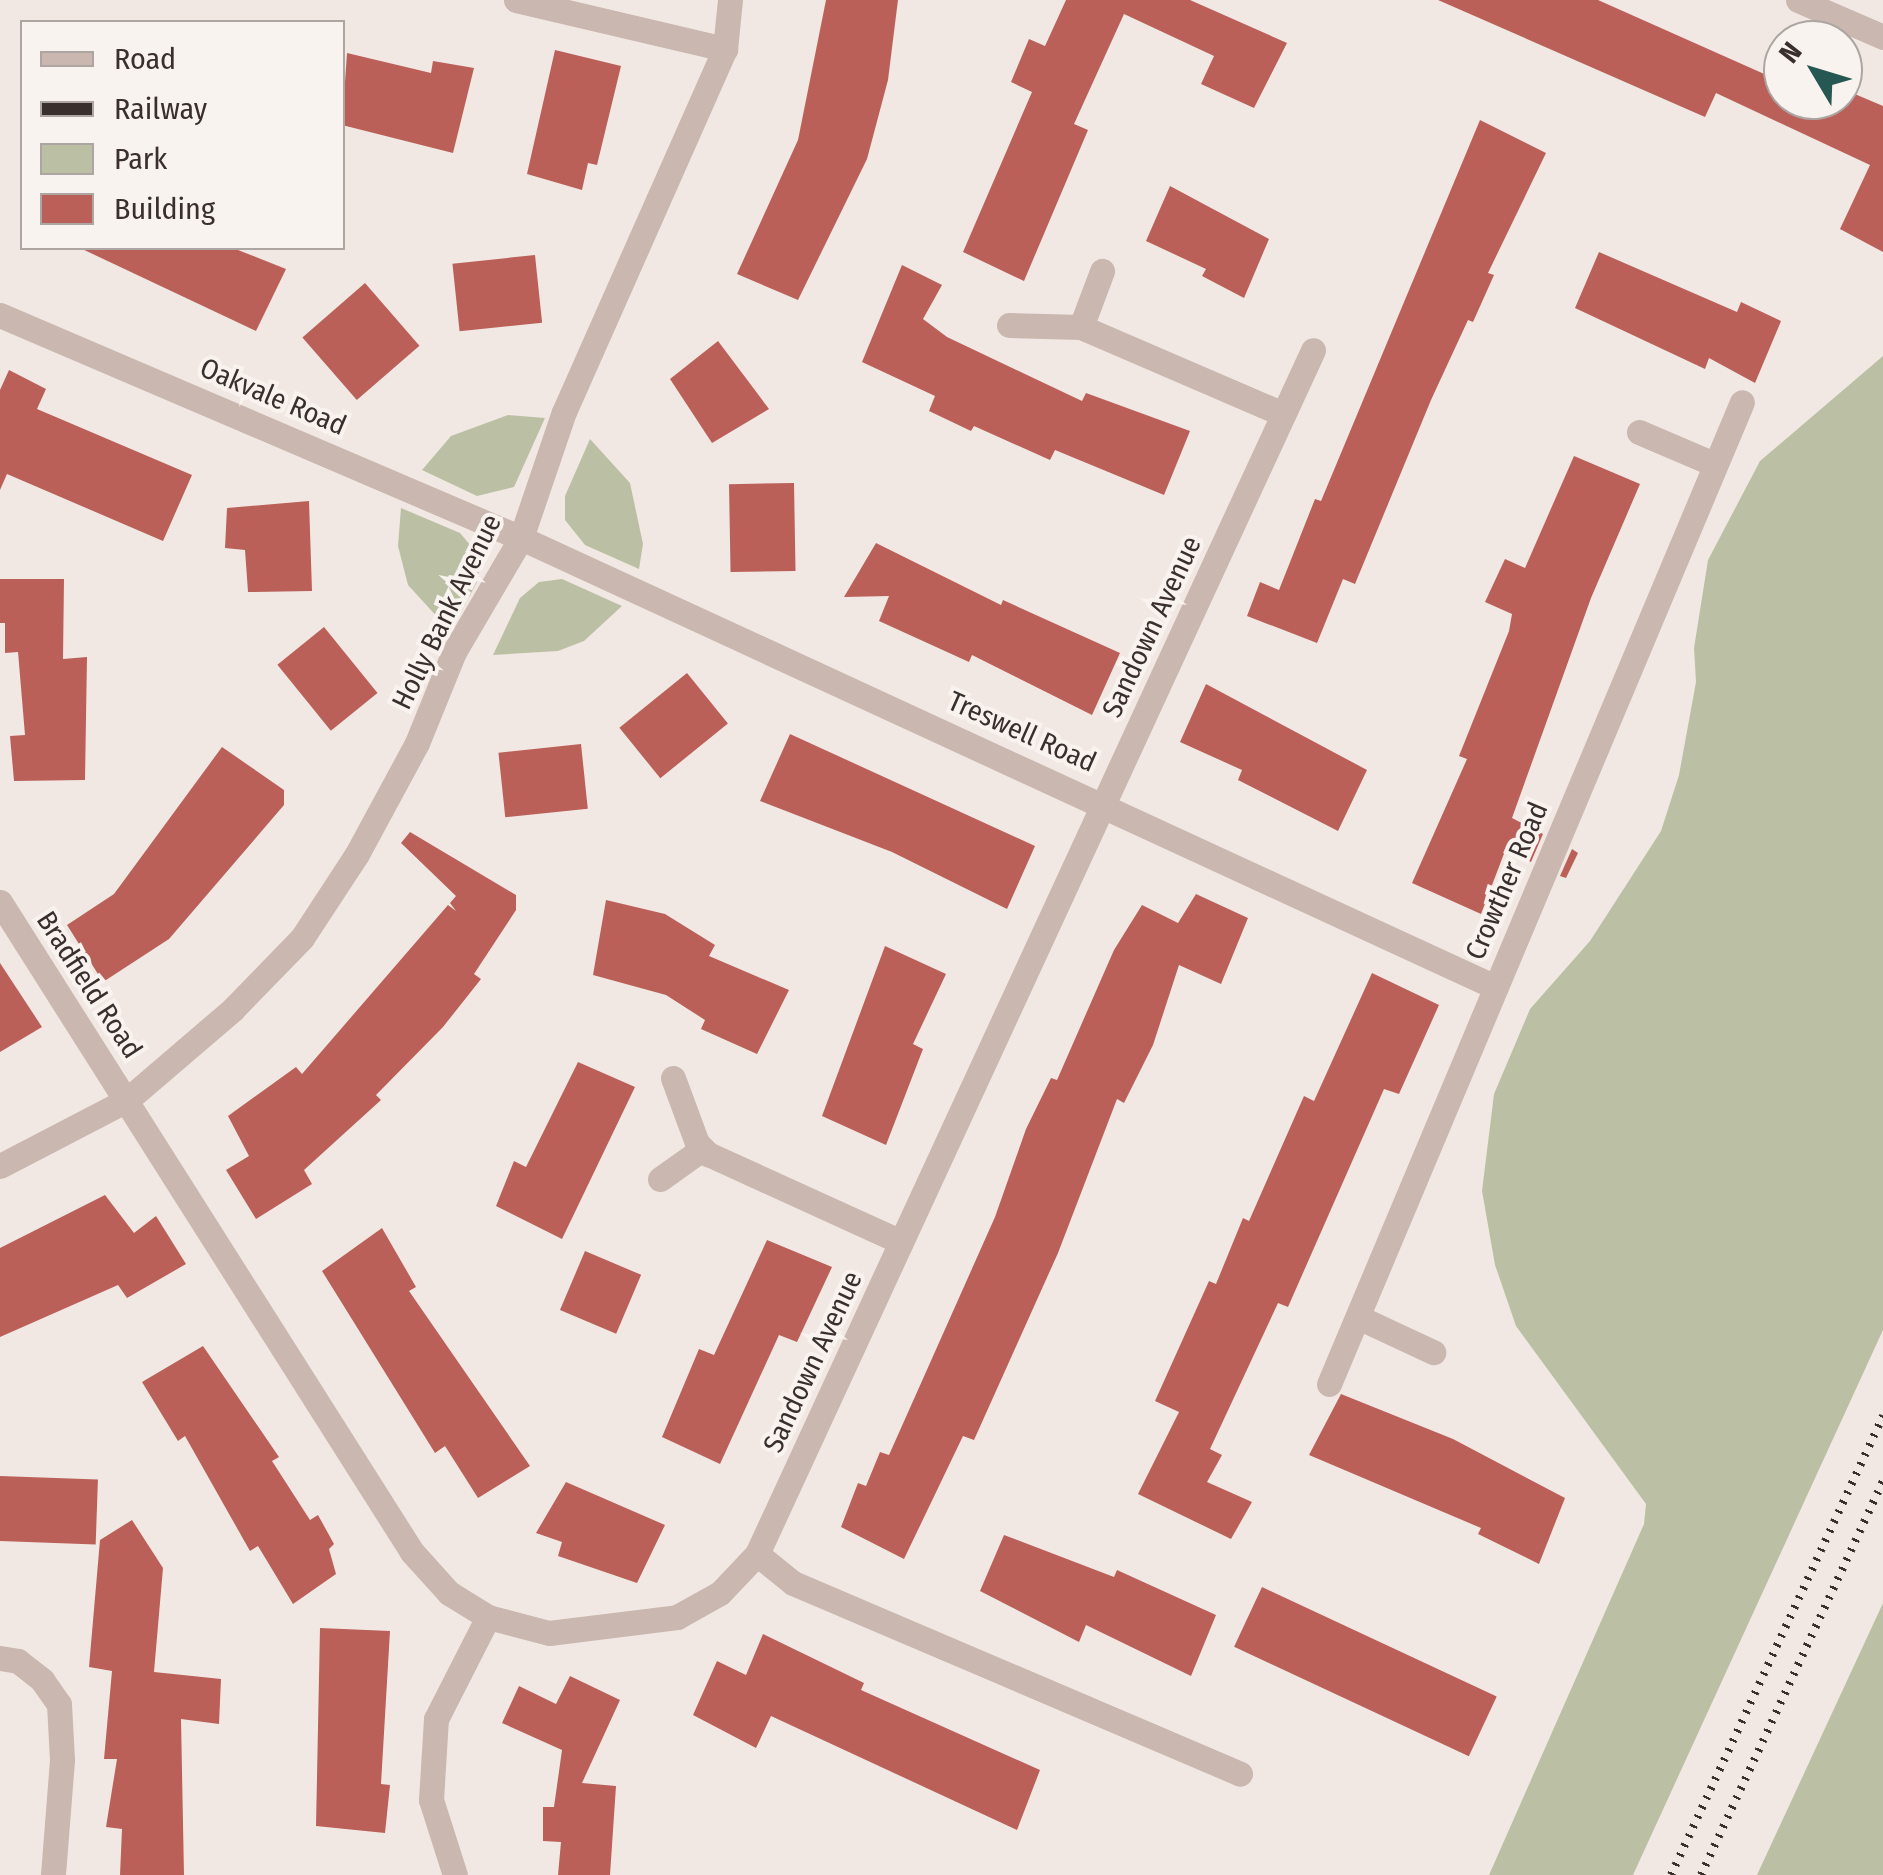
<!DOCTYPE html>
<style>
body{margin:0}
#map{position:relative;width:1883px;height:1875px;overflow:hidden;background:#f2e8e3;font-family:"Fira Sans Condensed",sans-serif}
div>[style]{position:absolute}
.green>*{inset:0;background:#bbc0a4}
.building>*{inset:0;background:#ba6059;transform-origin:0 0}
.minor>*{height:25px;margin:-12.5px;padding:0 12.5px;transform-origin:12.5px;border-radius:12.5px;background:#c9b7b0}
.rail>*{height:8px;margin-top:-4px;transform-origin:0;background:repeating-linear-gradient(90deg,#392f2d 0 2.5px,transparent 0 10.5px)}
span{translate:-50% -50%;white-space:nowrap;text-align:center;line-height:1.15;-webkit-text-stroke:8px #f9f3ef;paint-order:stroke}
.street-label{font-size:28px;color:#392f2d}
.legend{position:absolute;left:20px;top:20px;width:325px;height:230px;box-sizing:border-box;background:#f9f3ef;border:2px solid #aca5a1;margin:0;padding:12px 18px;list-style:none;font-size:30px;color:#392f2d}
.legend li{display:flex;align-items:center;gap:20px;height:50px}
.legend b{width:50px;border:2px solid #aca5a1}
.north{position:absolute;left:1763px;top:20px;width:100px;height:100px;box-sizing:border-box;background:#f9f3ef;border:2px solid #aca5a1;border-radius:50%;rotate:308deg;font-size:28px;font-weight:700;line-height:40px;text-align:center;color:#392f2d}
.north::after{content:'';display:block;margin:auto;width:35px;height:45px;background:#265752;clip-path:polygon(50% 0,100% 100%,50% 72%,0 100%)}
</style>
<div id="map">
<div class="green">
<i style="clip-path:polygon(1883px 356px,1883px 1330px,1633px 1875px,1489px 1875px,1644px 1524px,1646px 1504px,1516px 1326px,1495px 1265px,1482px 1191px,1494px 1094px,1530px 1009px,1590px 941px,1661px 831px,1679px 775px,1696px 682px,1694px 648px,1708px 560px,1760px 461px)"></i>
<i style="clip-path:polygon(508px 415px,545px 418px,514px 487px,477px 496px,422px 470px,451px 436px)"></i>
<i style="clip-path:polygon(590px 439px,630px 483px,643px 544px,639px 569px,585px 545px,565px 520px,565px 496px)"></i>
<i style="clip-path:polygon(401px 508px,460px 533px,477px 553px,479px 578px,451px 632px,408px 585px,398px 546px)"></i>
<i style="clip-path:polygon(562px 579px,622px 606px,584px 641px,558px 651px,493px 655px,520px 598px,539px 582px)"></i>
<i style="clip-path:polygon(1883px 1603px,1883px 1875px,1757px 1875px)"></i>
</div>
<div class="building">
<i style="clip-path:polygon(826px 0,898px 0,888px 80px,867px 159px,798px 300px,737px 274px,798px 140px)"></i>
<i style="clip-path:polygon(1066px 0,1190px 0,1287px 43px,1254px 108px,1201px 84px,1214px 56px,1124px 14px,1074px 124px,1088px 130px,1024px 281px,963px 252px,1032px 92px,1011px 82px,1029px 39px,1045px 46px)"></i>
<i style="clip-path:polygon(1438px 0,1598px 0,1771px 77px,1776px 62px,1783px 64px,1783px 100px,1843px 100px,1843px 89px,1883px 106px,1883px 252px,1840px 229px,1870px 165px,1716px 93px,1705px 117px)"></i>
<i style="clip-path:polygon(555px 50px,621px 66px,597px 165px,588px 163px,582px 190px,527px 174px)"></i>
<i style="clip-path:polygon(347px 53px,431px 73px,433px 61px,474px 68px,453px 153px,342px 125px)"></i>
<i style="clip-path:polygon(1480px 120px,1546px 153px,1488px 273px,1494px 275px,1473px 322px,1468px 320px,1431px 400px,1355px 584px,1343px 579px,1317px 643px,1247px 616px,1260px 582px,1279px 590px,1315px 499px,1321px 501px)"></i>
<i style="clip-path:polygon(1170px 186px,1269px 239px,1244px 298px,1202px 276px,1206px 269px,1146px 241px)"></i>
<i style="clip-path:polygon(80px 248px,233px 248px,286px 269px,256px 331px)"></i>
<i style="clip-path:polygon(1599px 252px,1737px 312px,1741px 302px,1781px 321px,1755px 383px,1709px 358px,1705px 369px,1575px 308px)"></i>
<i style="left:535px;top:255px;width:68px;height:83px;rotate:84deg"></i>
<i style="clip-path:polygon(902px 265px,942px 285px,923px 319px,947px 337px,1082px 401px,1086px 393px,1190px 431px,1164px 495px,1055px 450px,1050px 460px,974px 426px,971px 431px,929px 411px,935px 396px,862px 362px)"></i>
<i style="left:365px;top:283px;width:83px;height:83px;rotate:49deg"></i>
<i style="clip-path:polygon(718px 341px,769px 409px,712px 443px,670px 379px)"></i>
<i style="clip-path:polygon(9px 370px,46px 389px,37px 409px,192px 475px,163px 541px,7px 474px,0 490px,0 390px)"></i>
<i style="clip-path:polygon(1574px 456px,1640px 484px,1591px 598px,1512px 818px,1543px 834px,1531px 862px,1505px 851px,1481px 914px,1412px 883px,1467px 759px,1459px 756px,1509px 631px,1512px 614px,1485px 602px,1505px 559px,1525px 568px)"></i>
<i style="left:794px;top:483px;width:88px;height:65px;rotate:89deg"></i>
<i style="clip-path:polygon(309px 501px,312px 591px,248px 592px,245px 550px,225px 548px,227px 508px)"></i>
<i style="clip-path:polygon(876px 543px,1001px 605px,1003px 600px,1120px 653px,1092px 715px,972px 655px,969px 662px,879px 621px,889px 596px,844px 597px)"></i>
<i style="clip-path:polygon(0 579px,64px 579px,63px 659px,87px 657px,85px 780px,14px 781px,10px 736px,25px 735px,18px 652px,5px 653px,5px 623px,0 623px)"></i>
<i style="left:324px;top:627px;width:85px;height:60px;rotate:51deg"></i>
<i style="left:687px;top:673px;width:65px;height:87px;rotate:51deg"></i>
<i style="clip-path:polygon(1206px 684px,1367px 770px,1338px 831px,1238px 780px,1242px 770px,1180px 742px)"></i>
<i style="clip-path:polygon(790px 734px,1035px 846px,1007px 909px,892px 852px,760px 801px)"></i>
<i style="left:581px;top:744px;width:65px;height:83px;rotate:84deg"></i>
<i style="clip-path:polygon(222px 747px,284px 790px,284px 805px,169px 939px,103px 982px,67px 925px,114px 894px)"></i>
<i style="clip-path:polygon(410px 832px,516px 895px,516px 910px,474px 974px,481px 979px,443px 1027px,376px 1095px,381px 1100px,304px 1170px,312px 1184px,256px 1219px,226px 1170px,249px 1156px,228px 1116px,296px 1067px,302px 1074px,448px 905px,456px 911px,450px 903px,456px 896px,401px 843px)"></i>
<i style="clip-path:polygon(1572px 849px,1578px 853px,1566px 878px,1560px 876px)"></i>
<i style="clip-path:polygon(1196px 894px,1248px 918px,1221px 984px,1179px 965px,1153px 1045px,1124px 1103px,1117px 1099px,1058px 1253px,974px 1440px,963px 1436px,904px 1559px,841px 1527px,858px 1483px,866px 1486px,880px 1452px,889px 1455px,995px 1217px,1026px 1129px,1051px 1078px,1057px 1080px,1114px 950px,1142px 905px,1178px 923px)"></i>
<i style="clip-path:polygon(606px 900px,665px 914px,715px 945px,709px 956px,789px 990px,757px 1054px,701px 1029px,705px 1020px,666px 995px,593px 975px)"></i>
<i style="clip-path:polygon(885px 946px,946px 974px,913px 1044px,923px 1049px,886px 1145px,822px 1116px)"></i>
<i style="clip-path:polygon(0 963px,42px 1027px,0 1052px)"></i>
<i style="clip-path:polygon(1372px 973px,1439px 1005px,1399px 1094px,1384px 1089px,1288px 1307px,1278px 1303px,1210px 1449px,1222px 1455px,1207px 1482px,1252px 1502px,1231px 1539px,1138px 1494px,1179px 1412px,1155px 1401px,1209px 1281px,1216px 1284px,1243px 1218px,1249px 1221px,1304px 1096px,1314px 1101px)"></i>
<i style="clip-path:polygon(578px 1062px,635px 1087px,562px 1239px,496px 1206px,514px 1161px,526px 1167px)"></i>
<i style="clip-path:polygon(105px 1195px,134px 1233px,156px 1216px,186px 1264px,127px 1298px,118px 1285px,0 1337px,0 1248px)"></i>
<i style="clip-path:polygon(382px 1228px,416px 1287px,409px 1291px,530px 1466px,478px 1498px,445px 1446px,435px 1453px,322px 1271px)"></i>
<i style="clip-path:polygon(767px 1240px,832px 1267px,797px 1342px,779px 1335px,720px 1464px,662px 1437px,699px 1349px,714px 1355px)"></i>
<i style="left:585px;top:1251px;width:61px;height:64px;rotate:23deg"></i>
<i style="clip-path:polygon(203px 1346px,279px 1457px,272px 1461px,310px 1520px,318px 1515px,334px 1544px,329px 1549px,336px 1574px,293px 1604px,258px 1546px,250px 1551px,185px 1436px,178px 1441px,142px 1382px)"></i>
<i style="clip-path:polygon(1341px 1394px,1453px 1439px,1565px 1498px,1539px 1564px,1478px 1534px,1481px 1528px,1309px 1455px)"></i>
<i style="left:0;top:1476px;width:98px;height:65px;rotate:2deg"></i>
<i style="clip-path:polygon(566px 1482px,665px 1525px,637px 1583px,558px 1556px,562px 1542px,536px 1533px)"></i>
<i style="clip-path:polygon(132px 1520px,163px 1568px,154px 1672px,221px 1679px,219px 1724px,181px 1719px,184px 1875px,120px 1875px,122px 1829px,106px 1827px,117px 1759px,104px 1759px,112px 1671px,89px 1667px,100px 1540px)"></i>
<i style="clip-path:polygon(1004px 1535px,1114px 1577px,1117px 1570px,1216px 1615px,1191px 1676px,1086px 1625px,1079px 1642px,980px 1591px)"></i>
<i style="left:1262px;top:1587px;width:259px;height:66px;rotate:25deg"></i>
<i style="clip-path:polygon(320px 1628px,390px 1631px,381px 1784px,390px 1785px,385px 1833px,316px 1826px)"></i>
<i style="clip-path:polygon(763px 1634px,864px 1683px,861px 1690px,1040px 1770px,1017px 1830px,771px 1716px,756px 1748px,693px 1715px,717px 1661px,746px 1675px)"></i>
<i style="clip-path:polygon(570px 1676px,620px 1700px,582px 1783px,616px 1786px,610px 1875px,558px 1875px,561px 1842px,543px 1841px,543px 1807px,554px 1807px,562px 1750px,502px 1723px,519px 1686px,556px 1704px)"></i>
</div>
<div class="minor">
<i style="left:516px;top:0;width:215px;rotate:13.2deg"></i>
<i style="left:1798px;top:0;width:93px;rotate:23.5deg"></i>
<i style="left:0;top:315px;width:567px;rotate:23.17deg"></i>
<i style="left:521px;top:538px;width:1073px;rotate:24.75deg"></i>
<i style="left:1009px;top:325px;width:72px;rotate:1.6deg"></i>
<i style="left:1081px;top:327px;width:220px;rotate:23.3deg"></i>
<i style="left:1081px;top:327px;width:60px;rotate:-69.4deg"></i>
<i style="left:1639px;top:432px;width:82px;rotate:23.1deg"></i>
<i style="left:0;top:902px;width:770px;rotate:57.63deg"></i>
<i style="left:412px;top:1552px;width:55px;rotate:47.9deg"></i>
<i style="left:449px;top:1593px;width:46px;rotate:31.6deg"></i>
<i style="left:488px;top:1617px;width:63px;rotate:14.7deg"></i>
<i style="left:549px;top:1633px;width:129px;rotate:-7.1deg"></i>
<i style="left:677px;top:1617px;width:49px;rotate:-29.2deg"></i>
<i style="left:720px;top:1593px;width:54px;rotate:-46.5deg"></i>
<i style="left:757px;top:1554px;width:1326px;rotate:-65.21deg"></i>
<i style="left:673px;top:1078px;width:69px;rotate:69.7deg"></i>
<i style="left:697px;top:1143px;width:16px;rotate:45deg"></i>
<i style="left:708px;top:1154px;width:212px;rotate:24.5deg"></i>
<i style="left:0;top:1166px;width:143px;rotate:-27.5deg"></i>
<i style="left:127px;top:1100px;width:140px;rotate:-40.6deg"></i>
<i style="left:233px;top:1009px;width:99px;rotate:-45.8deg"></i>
<i style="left:302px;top:938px;width:100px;rotate:-56.8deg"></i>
<i style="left:357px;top:854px;width:126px;rotate:-61.6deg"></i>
<i style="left:417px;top:743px;width:98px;rotate:-67.9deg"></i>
<i style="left:454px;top:652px;width:132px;rotate:-59.6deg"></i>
<i style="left:521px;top:538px;width:133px;rotate:-71.2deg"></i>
<i style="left:564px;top:412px;width:397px;rotate:-66.1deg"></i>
<i style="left:725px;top:49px;width:49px;rotate:-84.2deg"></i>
<i style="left:660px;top:1179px;width:52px;rotate:-35.5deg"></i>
<i style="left:1360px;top:1318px;width:81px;rotate:25deg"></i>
<i style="left:1329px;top:1384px;width:1065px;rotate:-67.19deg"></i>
<i style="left:757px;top:1554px;width:46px;rotate:38.9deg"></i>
<i style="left:793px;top:1583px;width:486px;rotate:23.1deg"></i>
<i style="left:0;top:1658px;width:18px;rotate:9deg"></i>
<i style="left:18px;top:1661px;width:31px;rotate:38deg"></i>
<i style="left:42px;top:1680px;width:29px;rotate:55deg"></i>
<i style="left:59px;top:1704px;width:56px;rotate:86.9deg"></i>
<i style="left:62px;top:1760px;width:115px;rotate:94.5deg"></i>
<i style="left:455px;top:1875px;width:79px;rotate:-107.7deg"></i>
<i style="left:431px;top:1800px;width:81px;rotate:-86.5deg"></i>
<i style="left:436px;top:1719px;width:114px;rotate:-63deg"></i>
</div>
<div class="rail">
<i style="left:1671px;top:1875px;width:506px;rotate:-65.21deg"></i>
<i style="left:1701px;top:1875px;width:434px;rotate:-65.2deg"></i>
</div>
<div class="street-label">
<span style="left:273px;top:397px;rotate:23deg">Oakvale Road</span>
<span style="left:447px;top:612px;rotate:-64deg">Holly Bank Avenue</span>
<span style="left:1152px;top:627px;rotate:-65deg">Sandown Avenue</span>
<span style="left:1022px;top:732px;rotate:24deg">Treswell Road</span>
<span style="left:1507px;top:881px;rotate:-67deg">Crowther Road</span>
<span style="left:89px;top:985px;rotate:57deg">Bradfield Road</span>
<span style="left:813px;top:1362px;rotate:-65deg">Sandown Avenue</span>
</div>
<ul class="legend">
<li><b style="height:12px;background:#c9b7b0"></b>Road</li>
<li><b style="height:12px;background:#392f2d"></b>Railway</li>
<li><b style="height:28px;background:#bbc0a4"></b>Park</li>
<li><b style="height:28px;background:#ba6059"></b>Building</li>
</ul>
<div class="north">N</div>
</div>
